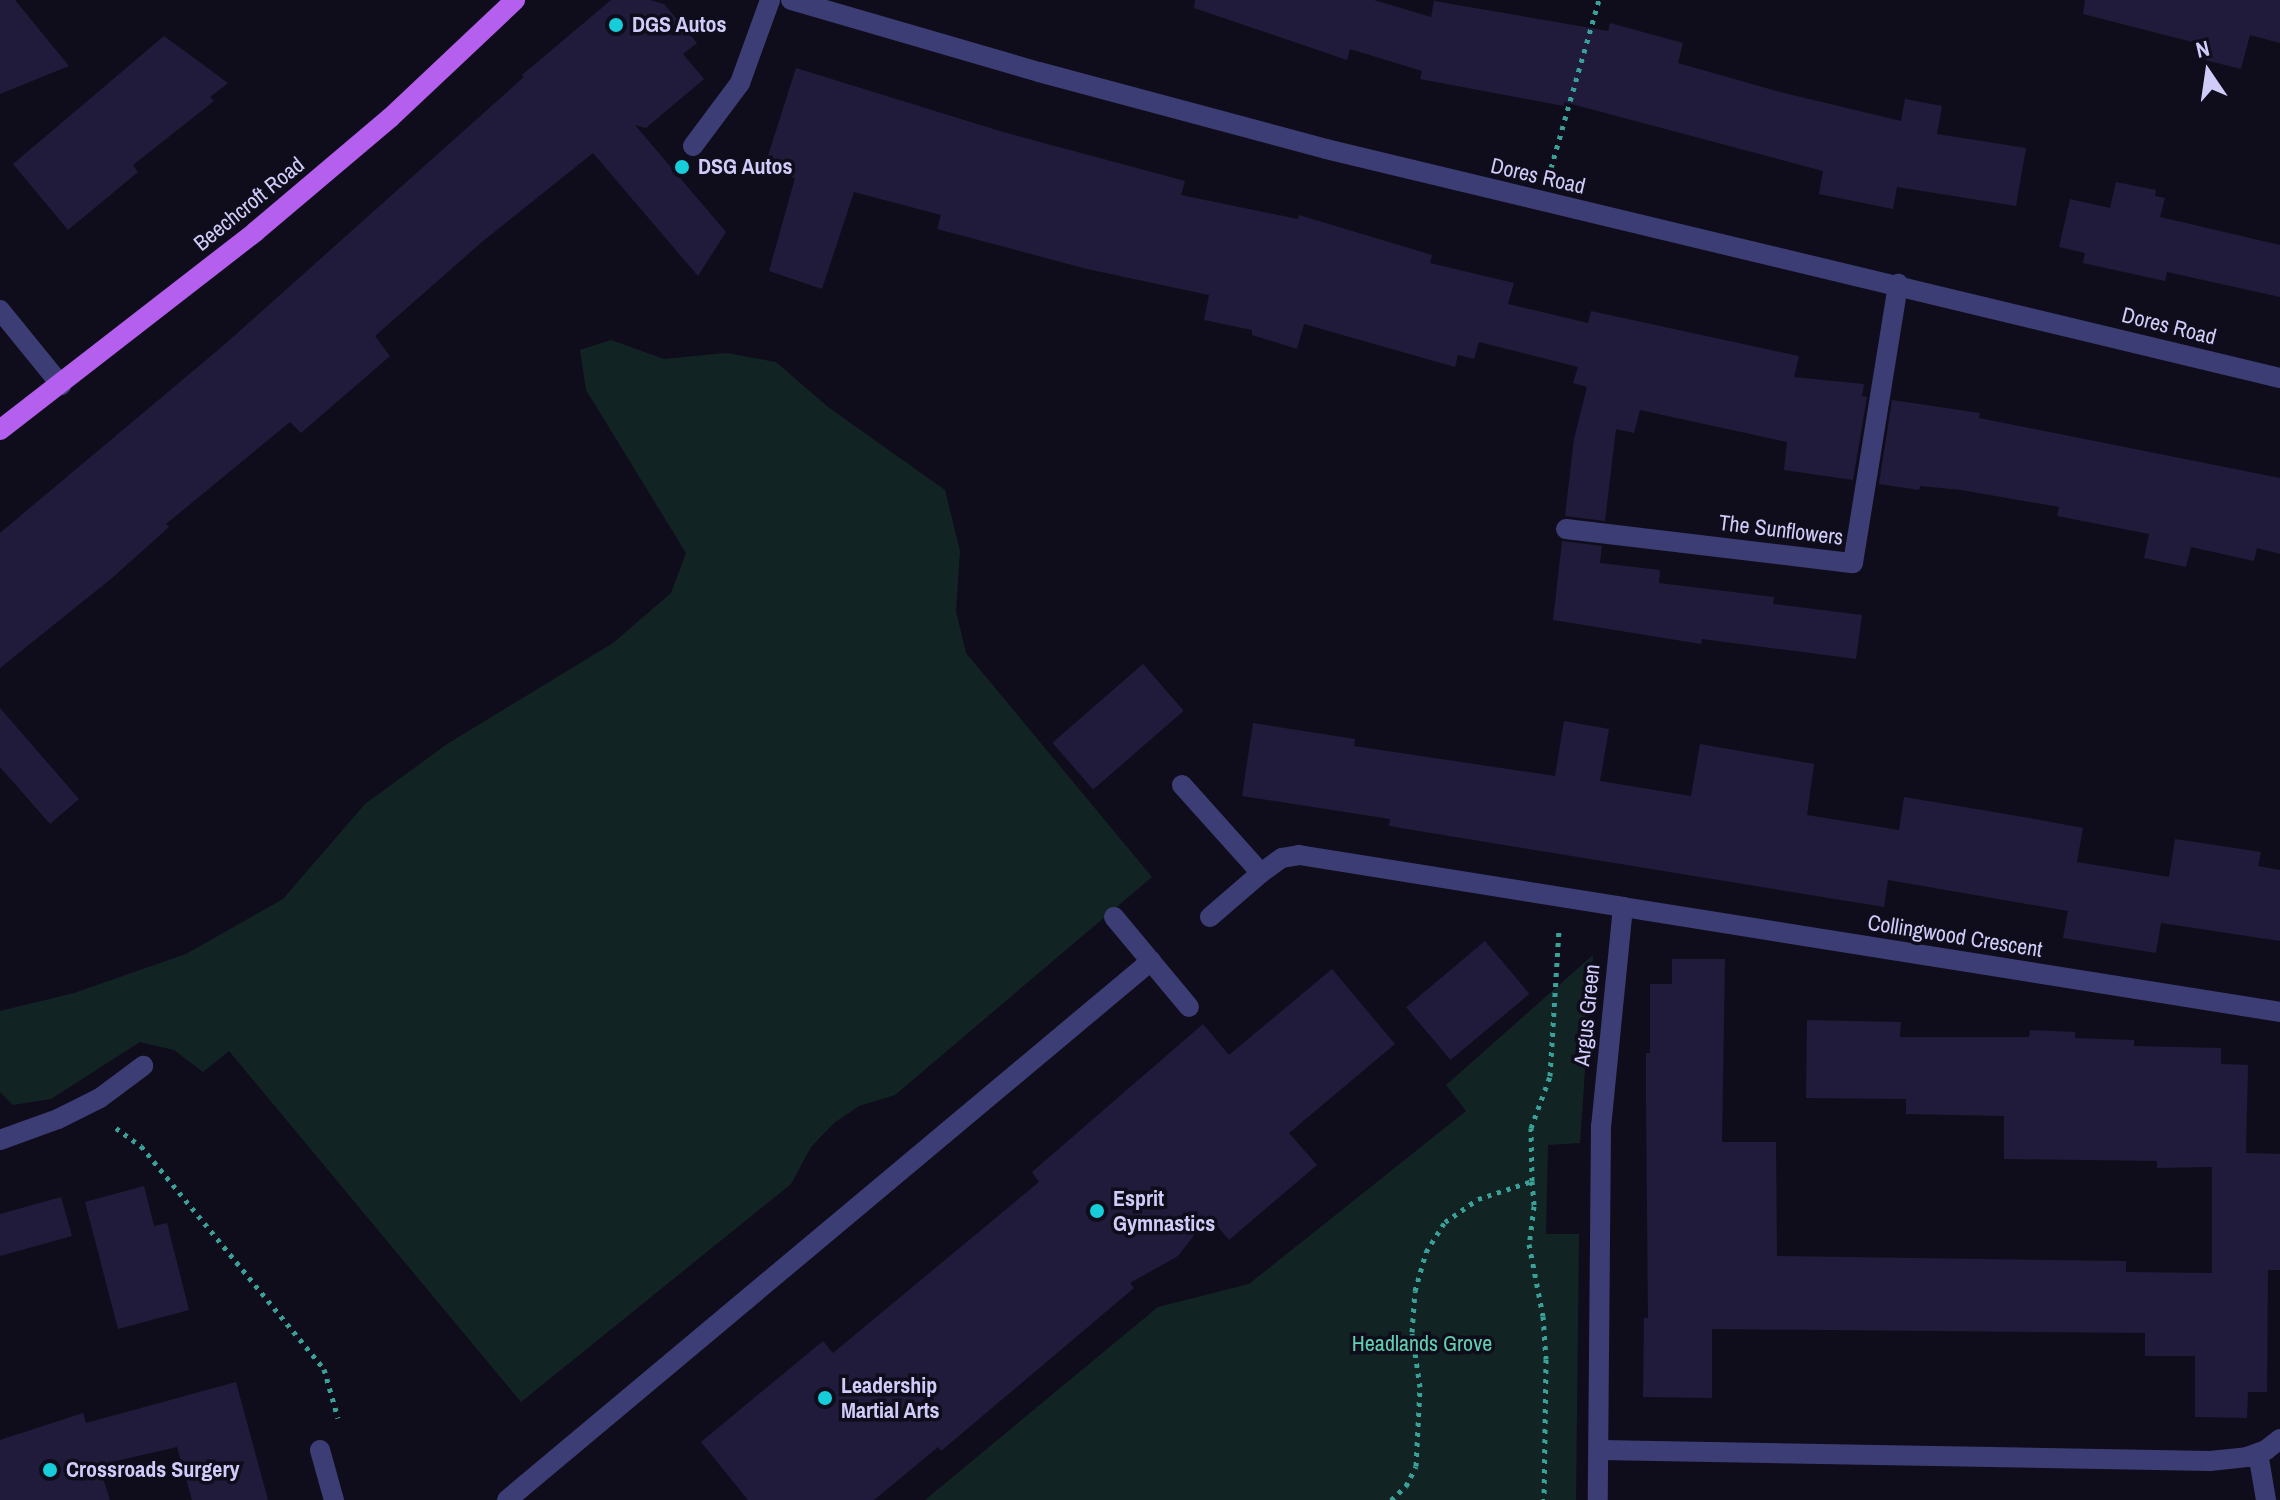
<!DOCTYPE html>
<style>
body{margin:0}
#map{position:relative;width:2280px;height:1500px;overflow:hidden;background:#0f0d1b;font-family:"Archivo Narrow",sans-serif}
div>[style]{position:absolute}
.green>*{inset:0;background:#112423}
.building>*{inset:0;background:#201b3a;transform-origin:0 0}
.path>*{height:5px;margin-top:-2.5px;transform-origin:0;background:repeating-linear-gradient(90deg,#39a197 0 4px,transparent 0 10px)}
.minor>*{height:20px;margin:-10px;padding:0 10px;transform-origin:10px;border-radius:10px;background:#3d3d75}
.major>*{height:20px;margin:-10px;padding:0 10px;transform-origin:10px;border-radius:10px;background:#b45fee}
.dots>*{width:22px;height:22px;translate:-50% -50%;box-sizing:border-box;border:4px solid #0f0d1b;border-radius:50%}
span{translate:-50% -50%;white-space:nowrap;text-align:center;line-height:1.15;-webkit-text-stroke:7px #0f0d1b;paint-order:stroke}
.poi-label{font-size:22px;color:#d0ccfa;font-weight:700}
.left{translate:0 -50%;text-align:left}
.street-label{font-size:22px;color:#d0ccfa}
.park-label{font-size:22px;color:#61d0b1}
.north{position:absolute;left:2168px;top:32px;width:80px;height:80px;-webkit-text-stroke:6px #0f0d1b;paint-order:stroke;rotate:347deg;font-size:22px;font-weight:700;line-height:32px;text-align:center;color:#d0ccfa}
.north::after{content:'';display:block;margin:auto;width:28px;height:36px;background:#d0ccfa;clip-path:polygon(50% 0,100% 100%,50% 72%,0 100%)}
</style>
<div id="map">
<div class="green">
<i style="clip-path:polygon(611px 340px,664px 359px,726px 353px,776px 362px,828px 407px,945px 490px,960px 551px,956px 611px,966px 653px,1152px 877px,895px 1095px,859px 1106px,834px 1123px,811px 1147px,791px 1184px,521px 1402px,229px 1051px,203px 1072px,174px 1050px,140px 1042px,51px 1099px,13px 1105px,0 1092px,0 1011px,74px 993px,186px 954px,283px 899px,365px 804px,447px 744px,613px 643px,671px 593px,686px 553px,586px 390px,580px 350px)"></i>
<i style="clip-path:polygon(1593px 955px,1580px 1143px,1548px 1145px,1546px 1234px,1579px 1234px,1576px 1500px,925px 1500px,1158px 1307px,1249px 1284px,1466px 1111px,1446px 1085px)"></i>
</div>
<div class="building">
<i style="clip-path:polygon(0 0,15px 0,69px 66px,0 94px)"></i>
<i style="clip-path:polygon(611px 0,650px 0,664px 4px,697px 43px,683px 54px,704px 79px,646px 128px,635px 125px,726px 232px,698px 276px,593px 153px,483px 241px,375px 336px,390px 356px,301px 433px,290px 422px,166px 524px,169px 527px,112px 578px,0 668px,0 533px,224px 345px,524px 77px,522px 75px)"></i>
<i style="clip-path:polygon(1195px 0,1374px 0,1431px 17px,1434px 1px,1608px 31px,1610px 23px,1683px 43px,1678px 63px,1780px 92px,1901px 121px,1905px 99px,1942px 106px,1937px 134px,2026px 148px,2016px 206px,1897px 187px,1893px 209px,1819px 194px,1823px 171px,1564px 102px,1564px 106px,1420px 79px,1422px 71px,1350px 49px,1347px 60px,1194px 8px)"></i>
<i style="clip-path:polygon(2085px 0,2280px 0,2280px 43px,2250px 35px,2241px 69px,2197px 58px,2200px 44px,2083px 14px)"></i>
<i style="clip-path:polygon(164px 36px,228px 83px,210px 97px,214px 101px,133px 165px,138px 172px,68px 230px,13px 164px)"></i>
<i style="clip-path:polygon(796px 68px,1003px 132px,1185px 181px,1181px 195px,1298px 219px,1299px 215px,1432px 255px,1430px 263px,1514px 283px,1508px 304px,1588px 323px,1591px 311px,1799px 356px,1794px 377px,1864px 384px,1862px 396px,1867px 397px,1853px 480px,1784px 470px,1787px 442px,1640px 410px,1634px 433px,1616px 429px,1605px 521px,1565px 516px,1574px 439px,1587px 387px,1573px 383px,1578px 367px,1479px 342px,1474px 359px,1458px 355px,1455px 367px,1304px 324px,1297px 349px,1252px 335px,1252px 330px,1204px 320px,1209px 295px,1087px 269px,937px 229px,941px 215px,854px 192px,822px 289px,769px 271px,795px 178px,764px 168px)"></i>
<i style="clip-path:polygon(2116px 182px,2156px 190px,2155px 196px,2165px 198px,2160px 217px,2280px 245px,2280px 297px,2167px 272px,2165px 281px,2083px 263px,2085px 253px,2059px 247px,2070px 199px,2110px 208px)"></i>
<i style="clip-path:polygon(1892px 400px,1980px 413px,1979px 418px,2280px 478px,2280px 554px,2257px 548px,2254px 561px,2191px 547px,2186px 567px,2144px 558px,2149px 534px,2057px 516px,2059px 507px,1961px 490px,1920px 486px,1919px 490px,1879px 484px)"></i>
<i style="clip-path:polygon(1562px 541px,1602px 546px,1600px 563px,1660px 570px,1659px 583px,1774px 597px,1773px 604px,1862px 615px,1856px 659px,1702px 639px,1701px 644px,1553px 620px)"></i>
<i style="left:1143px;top:664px;width:62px;height:120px;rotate:49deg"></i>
<i style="clip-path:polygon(0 708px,79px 799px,50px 824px,0 767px)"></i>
<i style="clip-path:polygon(1564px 721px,1609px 729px,1600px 781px,1691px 796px,1700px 744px,1814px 764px,1807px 815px,1899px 830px,1904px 797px,2035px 819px,2083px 828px,2077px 862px,2169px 877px,2175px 839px,2261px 852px,2258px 866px,2280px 870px,2280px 941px,2161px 923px,2156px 953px,2063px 938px,2068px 911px,1888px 880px,1884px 907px,1455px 837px,1389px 826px,1390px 819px,1242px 796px,1253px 723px,1355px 739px,1354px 746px,1555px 776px)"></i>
<i style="left:1485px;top:941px;width:69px;height:103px;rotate:50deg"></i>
<i style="clip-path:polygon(1672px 959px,1725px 959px,1722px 1142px,1776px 1142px,1777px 1256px,2126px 1261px,2126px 1272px,2212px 1273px,2212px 1167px,2157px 1168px,2157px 1161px,2004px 1159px,2004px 1116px,1906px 1114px,1906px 1099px,1806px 1098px,1807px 1020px,1901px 1022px,1900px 1037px,2029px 1037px,2030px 1030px,2075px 1032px,2075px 1038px,2134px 1040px,2134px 1046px,2221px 1048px,2221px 1064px,2248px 1065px,2246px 1153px,2280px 1154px,2280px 1270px,2268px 1270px,2267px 1392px,2248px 1392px,2247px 1418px,2195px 1417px,2195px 1356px,2145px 1356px,2145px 1333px,1712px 1329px,1712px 1398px,1643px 1397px,1644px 1318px,1648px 1318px,1646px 1100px,1646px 1053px,1650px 1053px,1650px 984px,1672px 984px)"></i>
<i style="clip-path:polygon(1332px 969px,1395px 1044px,1289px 1133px,1317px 1165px,1229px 1240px,1209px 1216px,1178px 1256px,1130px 1283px,1134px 1288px,941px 1451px,938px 1447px,874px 1500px,748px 1500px,701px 1442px,823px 1341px,833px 1353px,1039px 1182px,1032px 1172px,1203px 1024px,1229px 1055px)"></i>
<i style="clip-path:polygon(144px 1186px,154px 1226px,167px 1223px,189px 1310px,118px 1329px,85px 1202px)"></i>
<i style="clip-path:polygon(61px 1197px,72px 1236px,0 1256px,0 1214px)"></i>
<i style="clip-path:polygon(236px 1382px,268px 1500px,192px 1500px,177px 1447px,99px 1465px,110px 1500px,0 1500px,0 1440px,83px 1413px,86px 1423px)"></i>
</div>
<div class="path">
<i style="left:1551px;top:168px;width:175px;rotate:-74.1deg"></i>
<i style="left:116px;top:1128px;width:31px;rotate:36deg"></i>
<i style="left:141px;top:1146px;width:288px;rotate:50.6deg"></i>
<i style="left:324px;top:1369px;width:51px;rotate:74.1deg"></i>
<i style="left:1532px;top:1181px;width:53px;rotate:-91.1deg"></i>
<i style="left:1531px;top:1128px;width:55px;rotate:-69.9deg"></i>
<i style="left:1550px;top:1076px;width:146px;rotate:-86.5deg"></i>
<i style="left:1391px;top:1500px;width:21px;rotate:-43deg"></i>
<i style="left:1406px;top:1486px;width:22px;rotate:-63deg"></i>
<i style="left:1416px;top:1466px;width:79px;rotate:-87.1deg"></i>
<i style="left:1420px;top:1387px;width:56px;rotate:-98.3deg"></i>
<i style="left:1412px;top:1332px;width:41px;rotate:-85.8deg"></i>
<i style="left:1415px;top:1291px;width:41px;rotate:-74.2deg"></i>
<i style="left:1426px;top:1252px;width:36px;rotate:-58deg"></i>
<i style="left:1445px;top:1222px;width:40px;rotate:-34.9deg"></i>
<i style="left:1478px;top:1199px;width:57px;rotate:-18.4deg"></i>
<i style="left:1532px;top:1181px;width:25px;rotate:85deg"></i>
<i style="left:1534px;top:1206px;width:38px;rotate:97deg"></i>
<i style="left:1529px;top:1244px;width:73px;rotate:79deg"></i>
<i style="left:1543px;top:1316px;width:43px;rotate:86deg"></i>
<i style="left:1546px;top:1359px;width:141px;rotate:90.8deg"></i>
</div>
<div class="minor">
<i style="left:791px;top:0;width:258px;rotate:16.2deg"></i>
<i style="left:1039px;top:72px;width:297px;rotate:15deg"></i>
<i style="left:1326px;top:149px;width:981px;rotate:13.5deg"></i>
<i style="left:693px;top:146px;width:79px;rotate:-53.3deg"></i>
<i style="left:740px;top:83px;width:88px;rotate:-70.1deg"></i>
<i style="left:0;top:310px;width:97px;rotate:50.9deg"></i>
<i style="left:1566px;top:529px;width:289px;rotate:6.8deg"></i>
<i style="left:1853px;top:563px;width:283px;rotate:-80.8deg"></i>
<i style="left:1182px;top:785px;width:118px;rotate:48.1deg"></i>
<i style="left:1261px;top:873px;width:26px;rotate:-36deg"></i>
<i style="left:1282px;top:858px;width:17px;rotate:-10deg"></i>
<i style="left:1299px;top:855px;width:328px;rotate:9.1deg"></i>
<i style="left:1623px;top:907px;width:220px;rotate:95.7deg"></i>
<i style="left:1601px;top:1126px;width:374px;rotate:90.5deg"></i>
<i style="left:1623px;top:907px;width:665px;rotate:9.08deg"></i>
<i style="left:1114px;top:917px;width:117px;rotate:50.2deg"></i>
<i style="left:1210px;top:917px;width:67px;rotate:-40.8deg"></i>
<i style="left:0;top:1140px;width:62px;rotate:-19.9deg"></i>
<i style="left:58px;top:1119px;width:47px;rotate:-26.6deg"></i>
<i style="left:100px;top:1098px;width:54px;rotate:-36.7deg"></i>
<i style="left:320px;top:1450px;width:52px;rotate:74.4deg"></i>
<i style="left:1600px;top:1450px;width:610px;rotate:1.03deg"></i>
<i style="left:2210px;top:1461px;width:37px;rotate:-6deg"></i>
<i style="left:2247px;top:1457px;width:20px;rotate:-20deg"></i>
<i style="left:2266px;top:1450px;width:18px;rotate:-38deg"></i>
<i style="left:2258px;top:1453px;width:48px;rotate:80.3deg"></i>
<i style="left:507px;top:1500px;width:840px;rotate:-39.93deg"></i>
</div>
<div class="major">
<i style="left:0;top:430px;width:323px;rotate:-37.8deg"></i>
<i style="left:255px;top:232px;width:177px;rotate:-40.2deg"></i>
<i style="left:390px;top:118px;width:172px;rotate:-43.3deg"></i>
</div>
<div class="dots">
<i style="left:616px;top:25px;background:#17cdda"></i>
<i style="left:682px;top:167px;background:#17cdda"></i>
<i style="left:1097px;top:1211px;background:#17cdda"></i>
<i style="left:825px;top:1398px;background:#17cdda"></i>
<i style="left:50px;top:1470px;background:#17cdda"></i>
</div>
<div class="poi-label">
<span class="left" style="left:632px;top:25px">DGS Autos</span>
<span class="left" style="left:698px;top:167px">DSG Autos</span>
<span class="left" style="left:1113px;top:1211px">Esprit<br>Gymnastics</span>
<span class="left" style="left:841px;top:1398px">Leadership<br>Martial Arts</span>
<span class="left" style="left:66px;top:1470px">Crossroads Surgery</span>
</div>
<div class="street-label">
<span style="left:1538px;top:176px;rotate:13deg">Dores Road</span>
<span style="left:249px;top:204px;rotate:-39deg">Beechcroft Road</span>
<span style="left:2169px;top:326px;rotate:14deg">Dores Road</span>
<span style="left:1781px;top:530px;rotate:7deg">The Sunflowers</span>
<span style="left:1955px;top:936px;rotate:9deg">Collingwood Crescent</span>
<span style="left:1587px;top:1015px;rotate:-84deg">Argus Green</span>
</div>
<div class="park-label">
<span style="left:1422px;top:1344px">Headlands Grove</span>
</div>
<div class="north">N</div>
</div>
